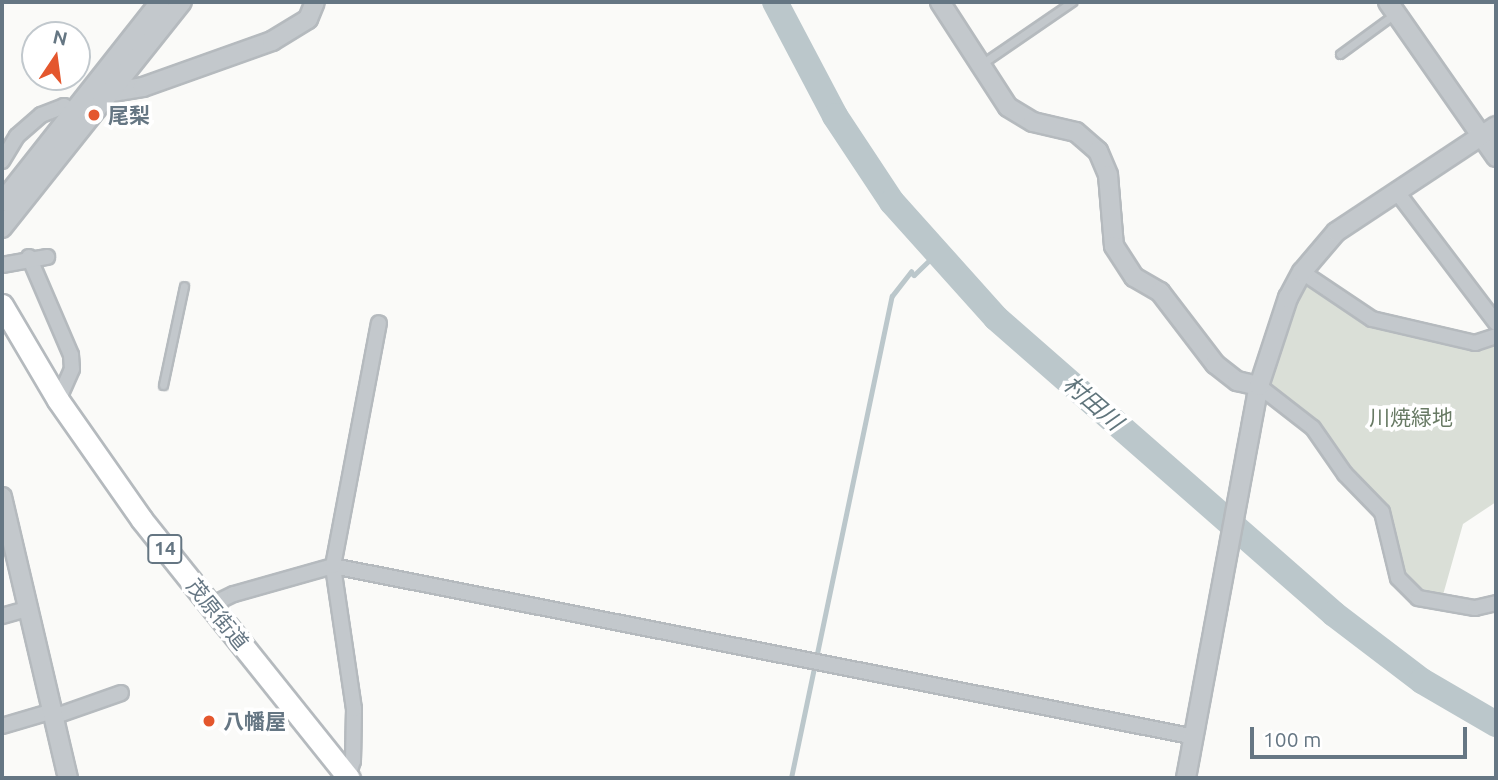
<!DOCTYPE html>
<meta charset="utf-8">
<style>
body{margin:0}
#map{position:relative;width:1498px;height:780px;overflow:hidden;background:#fafaf8;font-family:Ubuntu,"Noto Sans JP",sans-serif}
div>[style]{position:absolute}
.green>*{inset:0;background:#dadfd7}
.stream>*{height:4.5px;margin:-2.25px;padding:0 2.25px;transform-origin:2.25px;border-radius:2.25px;background:#bbc7cb}
.river>*{height:26px;margin:-13px;padding:0 13px;transform-origin:13px;border-radius:13px;background:#bbc7cb}
.roads{filter:drop-shadow(2px 0 #b5babe) drop-shadow(-2px 0 #b5babe) drop-shadow(0 2px #b5babe) drop-shadow(0 -2px #b5babe)}
.service>*{height:7px;margin:-3.5px;padding:0 3.5px;transform-origin:3.5px;border-radius:3.5px;background:#c3c8cc}
.minor>*{height:14px;margin:-7px;padding:0 7px;transform-origin:7px;border-radius:7px;background:#c3c8cc}
.tertiary>*{height:18px;margin:-9px;padding:0 9px;transform-origin:9px;border-radius:9px;background:#c3c8cc}
.primary>*{height:21px;margin:-10.5px;padding:0 10.5px;transform-origin:10.5px;border-radius:10.5px;background:#fff}
.dots>*{width:19px;height:19px;translate:-50% -50%;box-sizing:border-box;border:4px solid #fff;border-radius:50%}
span{translate:-50% -50%;white-space:nowrap;text-align:center;line-height:1.15;-webkit-text-stroke:7px #fff;paint-order:stroke}
.shield-label span{padding:2px 5px;background:#fff;border:2px solid;border-radius:5px;-webkit-text-stroke-width:0}
.shield-label{font-size:19px;color:#657683;font-weight:700}
.poi-label{font-size:21px;color:#657683;font-weight:700}
.left{translate:0 -50%;text-align:left}
.park-label{font-size:21px;color:#687a64}
.street-label{font-size:21px;color:#657683}
.water-label{font-size:23px;color:#60757c;font-style:italic}
.frame{position:absolute;inset:0;border:4px solid #657683;pointer-events:none}
.north{position:absolute;left:21px;top:21px;width:70px;height:70px;box-sizing:border-box;background:#fff;border:2px solid #c1c8cd;border-radius:50%;rotate:13deg;font-size:19px;font-weight:700;line-height:28px;text-align:center;color:#657683}
.north::after{content:'';display:block;margin:auto;width:24px;height:32px;background:#e4572e;clip-path:polygon(50% 0,100% 100%,50% 72%,0 100%)}
.scale{position:absolute;left:1250px;top:727px;width:217px;height:32px;box-sizing:border-box;border:4px solid #657683;border-top:0;padding-left:9px;font-size:21px;line-height:24px;white-space:nowrap;color:#657683;-webkit-text-stroke:5px #fff;paint-order:stroke}
</style>
<div id="map">
<div class="green">
<i style="clip-path:polygon(1302px 272px,1372px 319px,1474px 343px,1496px 336px,1496px 502px,1463px 524px,1441px 602px,1418px 598px,1398px 578px,1382px 512px,1313px 428px,1259px 386px)"></i>
</div>
<div class="stream">
<i style="left:791px;top:778px;width:492px;rotate:-78.2deg"></i>
<i style="left:892px;top:296px;width:31px;rotate:-52deg"></i>
<i style="left:911px;top:272px;width:4px;rotate:45deg"></i>
<i style="left:914px;top:275px;width:30px;rotate:-44deg"></i>
</div>
<div class="river">
<i style="left:775px;top:2px;width:129px;rotate:62.2deg"></i>
<i style="left:835px;top:116px;width:103px;rotate:56.5deg"></i>
<i style="left:892px;top:202px;width:156px;rotate:48.1deg"></i>
<i style="left:996px;top:318px;width:449px;rotate:41.2deg"></i>
<i style="left:1334px;top:614px;width:111px;rotate:37.3deg"></i>
<i style="left:1422px;top:681px;width:86px;rotate:30.2deg"></i>
</div>
<div class="roads">
<div class="service">
<i style="left:1340px;top:54px;width:69px;rotate:-36.2deg"></i>
<i style="left:980px;top:65px;width:112px;rotate:-34.4deg"></i>
<i style="left:163px;top:385px;width:101px;rotate:-78deg"></i>
</div>
<div class="minor">
<i style="left:2px;top:161px;width:29px;rotate:-59deg"></i>
<i style="left:17px;top:136px;width:32px;rotate:-41deg"></i>
<i style="left:41px;top:115px;width:25px;rotate:-21deg"></i>
<i style="left:64px;top:106px;width:13px;rotate:39deg"></i>
<i style="left:1397px;top:192px;width:164px;rotate:52.9deg"></i>
<i style="left:29px;top:257px;width:107px;rotate:66.8deg"></i>
<i style="left:71px;top:355px;width:14px;rotate:86deg"></i>
<i style="left:72px;top:369px;width:34px;rotate:114deg"></i>
<i style="left:2px;top:265px;width:46px;rotate:-10.1deg"></i>
<i style="left:1302px;top:272px;width:84px;rotate:33.9deg"></i>
<i style="left:1372px;top:319px;width:106px;rotate:13.1deg"></i>
<i style="left:1475px;top:343px;width:22px;rotate:-18deg"></i>
<i style="left:1259px;top:386px;width:68px;rotate:37.9deg"></i>
<i style="left:1313px;top:428px;width:56px;rotate:55.2deg"></i>
<i style="left:1345px;top:474px;width:53px;rotate:45.8deg"></i>
<i style="left:1382px;top:512px;width:68px;rotate:76.4deg"></i>
<i style="left:1398px;top:578px;width:28px;rotate:45deg"></i>
<i style="left:1418px;top:598px;width:58px;rotate:10deg"></i>
<i style="left:1475px;top:608px;width:22px;rotate:-13deg"></i>
<i style="left:211px;top:605px;width:25px;rotate:-26deg"></i>
<i style="left:234px;top:594px;width:103px;rotate:-15.8deg"></i>
<i style="left:333px;top:566px;width:879px;rotate:11.22deg"></i>
<i style="left:2px;top:616px;width:25px;rotate:-16deg"></i>
<i style="left:53px;top:717px;width:72px;rotate:-19.4deg"></i>
<i style="left:2px;top:726px;width:53px;rotate:-16.4deg"></i>
<i style="left:348px;top:776px;width:16px;rotate:-72deg"></i>
<i style="left:353px;top:761px;width:52px;rotate:-88.9deg"></i>
<i style="left:354px;top:709px;width:145px;rotate:-98.4deg"></i>
<i style="left:333px;top:566px;width:247px;rotate:-79.3deg"></i>
</div>
<div class="tertiary">
<i style="left:940px;top:2px;width:125px;rotate:57.1deg"></i>
<i style="left:1008px;top:107px;width:29px;rotate:31deg"></i>
<i style="left:1033px;top:122px;width:44px;rotate:13.1deg"></i>
<i style="left:1076px;top:132px;width:29px;rotate:41deg"></i>
<i style="left:1098px;top:151px;width:26px;rotate:67deg"></i>
<i style="left:1108px;top:175px;width:71px;rotate:85.2deg"></i>
<i style="left:1114px;top:246px;width:37px;rotate:57deg"></i>
<i style="left:1134px;top:277px;width:30px;rotate:30deg"></i>
<i style="left:1160px;top:292px;width:91px;rotate:52.6deg"></i>
<i style="left:1215px;top:364px;width:28px;rotate:38deg"></i>
<i style="left:1237px;top:381px;width:23px;rotate:13deg"></i>
<i style="left:1388px;top:2px;width:189px;rotate:55.1deg"></i>
<i style="left:112px;top:92px;width:31px;rotate:-9deg"></i>
<i style="left:143px;top:87px;width:137px;rotate:-19.6deg"></i>
<i style="left:272px;top:41px;width:42px;rotate:-31.4deg"></i>
<i style="left:308px;top:19px;width:18px;rotate:-68deg"></i>
<i style="left:2px;top:202px;width:255px;rotate:-51.7deg"></i>
<i style="left:2px;top:228px;width:289px;rotate:-51.5deg"></i>
<i style="left:2px;top:497px;width:289px;rotate:76.8deg"></i>
<i style="left:1186px;top:778px;width:399px;rotate:-79.5deg"></i>
<i style="left:1259px;top:386px;width:93px;rotate:-71.8deg"></i>
<i style="left:1288px;top:298px;width:30px;rotate:-62deg"></i>
<i style="left:1302px;top:272px;width:52px;rotate:-49.6deg"></i>
<i style="left:1336px;top:232px;width:192px;rotate:-33.5deg"></i>
</div>
<div class="primary">
<i style="left:2px;top:305px;width:110px;rotate:59.5deg"></i>
<i style="left:58px;top:400px;width:146px;rotate:55deg"></i>
<i style="left:142px;top:520px;width:331px;rotate:51.3deg"></i>
</div>
</div>
<div class="dots">
<i style="left:94px;top:115px;background:#e4572e"></i>
<i style="left:209px;top:721px;background:#e4572e"></i>
</div>
<div class="shield-label">
<span style="left:165px;top:549px">14</span>
</div>
<div class="poi-label">
<span class="left" style="left:108px;top:115px">尾梨</span>
<span class="left" style="left:223px;top:721px">八幡屋</span>
</div>
<div class="park-label">
<span style="left:1411px;top:417px">川焼緑地</span>
</div>
<div class="street-label">
<span style="left:218px;top:614px;rotate:51deg">茂原街道</span>
</div>
<div class="water-label">
<span style="left:1093px;top:403px;rotate:41deg">村田川</span>
</div>
<div class="frame"></div>
<div class="north">N</div>
<div class="scale">100 m</div>
</div>
